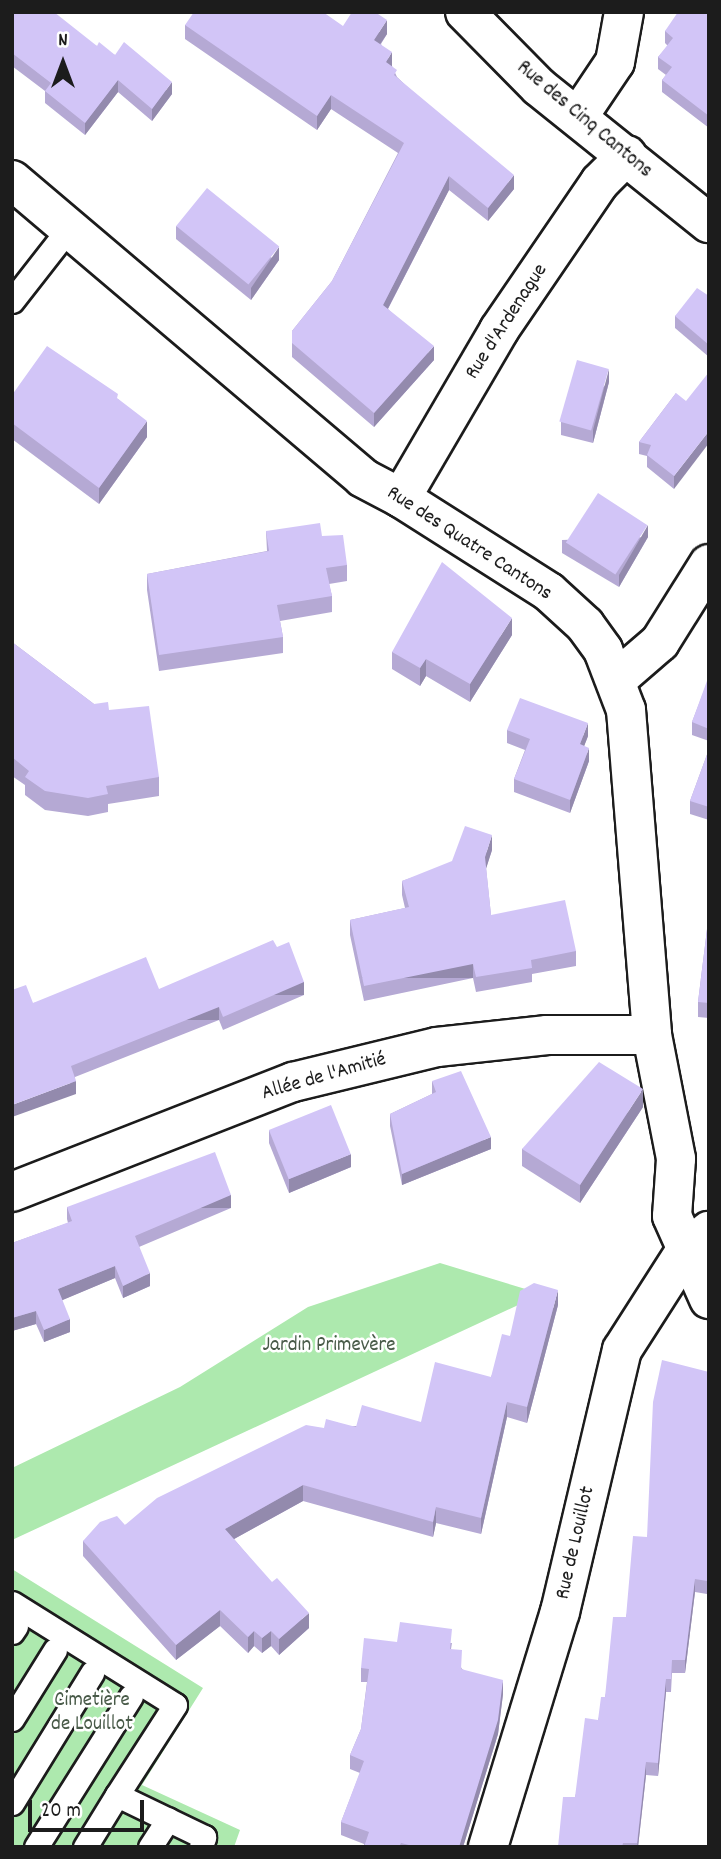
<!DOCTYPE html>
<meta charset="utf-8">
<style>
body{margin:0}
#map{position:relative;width:721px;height:1859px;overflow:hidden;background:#fff;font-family:Dekko,sans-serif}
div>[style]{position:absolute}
.green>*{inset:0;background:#ade9ae}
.roads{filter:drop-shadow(2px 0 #1c1c1c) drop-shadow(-2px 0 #1c1c1c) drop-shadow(0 2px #1c1c1c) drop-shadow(0 -2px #1c1c1c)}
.lane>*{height:23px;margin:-11.5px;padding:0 11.5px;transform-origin:11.5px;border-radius:11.5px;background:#fff}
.street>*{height:38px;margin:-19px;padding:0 19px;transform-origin:19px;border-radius:19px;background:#fff}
.secondary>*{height:38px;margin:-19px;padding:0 19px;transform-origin:19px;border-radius:19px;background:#fff}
.wall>*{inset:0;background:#b5a9d4}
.shaded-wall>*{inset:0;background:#938aad;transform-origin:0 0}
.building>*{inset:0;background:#d2c5f7;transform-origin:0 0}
span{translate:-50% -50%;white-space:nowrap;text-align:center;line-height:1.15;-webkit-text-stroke:5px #fff;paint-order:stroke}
.street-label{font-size:21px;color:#1c1c1c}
.park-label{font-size:21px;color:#485a48}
.frame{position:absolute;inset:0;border:14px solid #1c1c1c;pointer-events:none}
.north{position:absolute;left:28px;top:28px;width:70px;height:70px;-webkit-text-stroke:5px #fff;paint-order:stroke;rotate:0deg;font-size:19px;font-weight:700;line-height:28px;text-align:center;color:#1c1c1c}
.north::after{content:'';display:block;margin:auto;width:24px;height:32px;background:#1c1c1c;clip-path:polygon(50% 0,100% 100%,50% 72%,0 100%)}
.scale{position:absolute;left:28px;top:1800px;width:116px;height:32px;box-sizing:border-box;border:4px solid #1c1c1c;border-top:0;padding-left:9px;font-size:21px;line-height:24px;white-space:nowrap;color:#1c1c1c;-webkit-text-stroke:5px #fff;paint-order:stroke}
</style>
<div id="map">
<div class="green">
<i style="clip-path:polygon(440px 1263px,542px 1294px,12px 1540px,12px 1468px,180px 1387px,308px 1307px)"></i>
<i style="clip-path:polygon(12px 1569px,203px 1688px,142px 1785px,240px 1830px,234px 1847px,12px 1847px)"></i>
</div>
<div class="roads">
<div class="lane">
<i style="left:12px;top:301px;width:93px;rotate:-52deg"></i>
<i style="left:12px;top:1603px;width:192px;rotate:32deg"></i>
<i style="left:175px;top:1705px;width:107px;rotate:122.8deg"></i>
<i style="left:117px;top:1795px;width:97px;rotate:25.8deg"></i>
<i style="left:204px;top:1837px;width:10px;rotate:107deg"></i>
<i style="left:12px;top:1632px;width:7px;rotate:-56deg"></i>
<i style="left:12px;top:1719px;width:81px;rotate:-58.1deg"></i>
<i style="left:12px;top:1803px;width:153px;rotate:-58.4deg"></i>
<i style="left:36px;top:1847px;width:178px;rotate:-57.8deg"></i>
<i style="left:85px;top:1847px;width:61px;rotate:-58.4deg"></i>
<i style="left:150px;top:1847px;width:33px;rotate:-57deg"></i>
</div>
<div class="street">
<i style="left:578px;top:117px;width:66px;rotate:-56.1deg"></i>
<i style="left:615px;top:62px;width:51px;rotate:-79.8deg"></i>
<i style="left:12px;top:180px;width:460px;rotate:40.3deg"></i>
<i style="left:363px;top:478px;width:43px;rotate:27.8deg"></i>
<i style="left:401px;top:498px;width:175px;rotate:32.4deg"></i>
<i style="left:549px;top:592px;width:49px;rotate:42.5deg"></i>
<i style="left:585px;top:625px;width:31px;rotate:54deg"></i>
<i style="left:603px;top:650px;width:64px;rotate:69deg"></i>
<i style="left:626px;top:710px;width:326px;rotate:85.4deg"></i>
<i style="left:652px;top:1035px;width:126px;rotate:79deg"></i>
<i style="left:676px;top:1159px;width:57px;rotate:94deg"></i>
<i style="left:672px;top:1216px;width:91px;rotate:66deg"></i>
<i style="left:401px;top:498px;width:194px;rotate:-59.7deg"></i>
<i style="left:499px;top:330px;width:179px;rotate:-55.7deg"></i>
<i style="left:600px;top:182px;width:38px;rotate:-45deg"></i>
<i style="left:616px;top:680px;width:58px;rotate:-40.8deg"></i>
<i style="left:660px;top:642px;width:92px;rotate:-57.9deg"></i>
<i style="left:12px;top:1192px;width:302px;rotate:-21.4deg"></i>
<i style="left:293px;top:1082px;width:148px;rotate:-13.7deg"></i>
<i style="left:437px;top:1047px;width:111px;rotate:-6.2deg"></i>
<i style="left:547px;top:1035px;width:105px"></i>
<i style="left:488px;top:1847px;width:246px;rotate:-73deg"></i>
<i style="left:560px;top:1612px;width:269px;rotate:-76.7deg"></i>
<i style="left:622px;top:1350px;width:119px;rotate:-57.4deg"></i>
<i style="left:686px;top:1250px;width:30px;rotate:-40deg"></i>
</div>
<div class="secondary">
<i style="left:465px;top:12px;width:105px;rotate:45.4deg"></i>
<i style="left:539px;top:87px;width:218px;rotate:38.7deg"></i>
</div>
</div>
<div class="wall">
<i style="clip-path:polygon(12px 12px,97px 46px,115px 55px,172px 94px,152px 121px,118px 92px,85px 135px,45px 103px,45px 91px,12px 66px)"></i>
<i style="clip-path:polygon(709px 12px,709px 128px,662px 92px,662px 80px,666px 75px,658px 69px,658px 57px,668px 46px,665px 43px,665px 31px)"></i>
<i style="clip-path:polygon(185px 25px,343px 26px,387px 34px,381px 44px,392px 66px,397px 77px,514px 189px,488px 221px,449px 190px,388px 309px,434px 360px,374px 427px,292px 357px,292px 331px,332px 281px,398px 153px,331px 109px,317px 130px,185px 39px)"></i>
<i style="clip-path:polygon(176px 226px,279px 260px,251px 300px,176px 239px)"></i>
<i style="clip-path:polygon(709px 296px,709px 357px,675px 328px,675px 316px)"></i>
<i style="clip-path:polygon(609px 382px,593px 443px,561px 435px,561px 422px)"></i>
<i style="clip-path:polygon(676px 393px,674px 489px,647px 467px,647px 456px,639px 454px,639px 442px)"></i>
<i style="clip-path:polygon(12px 395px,118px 399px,147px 437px,99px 504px,12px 439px)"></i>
<i style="clip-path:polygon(266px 531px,322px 536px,347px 565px,347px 581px,329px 584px,332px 596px,332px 612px,280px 621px,283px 637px,283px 653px,159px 671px,147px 590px,147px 574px,267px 551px)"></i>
<i style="clip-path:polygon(648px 537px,619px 587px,562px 553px,562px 540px)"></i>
<i style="clip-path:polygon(512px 635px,470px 702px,426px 676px,420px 686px,392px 669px,392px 652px)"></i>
<i style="clip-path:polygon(12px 642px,94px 704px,109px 710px,159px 777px,159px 796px,108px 804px,108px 812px,88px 816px,45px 810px,25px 795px,25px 785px,12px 776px)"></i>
<i style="clip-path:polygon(709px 678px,709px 741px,692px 735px,692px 722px)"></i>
<i style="clip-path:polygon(507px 730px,588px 736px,584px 746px,589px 761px,570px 813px,514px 792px,514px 779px,525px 750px,507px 743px)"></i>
<i style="clip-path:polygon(709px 749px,709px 820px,690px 814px,690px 801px)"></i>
<i style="clip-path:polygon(492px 850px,486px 868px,491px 915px,576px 951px,576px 966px,532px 974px,532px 982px,476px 992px,473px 978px,364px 1001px,350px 935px,350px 920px,405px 908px,402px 895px,402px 881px)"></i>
<i style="clip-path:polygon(709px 913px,709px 1018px,698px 1017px,698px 1002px)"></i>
<i style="clip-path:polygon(159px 989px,304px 995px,223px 1030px,219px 1020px,75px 1077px,76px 1094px,33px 1003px)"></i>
<i style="clip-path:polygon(432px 1081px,491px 1149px,402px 1185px,390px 1126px,390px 1114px,432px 1094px)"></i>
<i style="clip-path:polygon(643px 1107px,580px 1203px,522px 1166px,522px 1149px)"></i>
<i style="clip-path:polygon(269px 1130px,351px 1167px,289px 1193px,269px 1143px)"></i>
<i style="clip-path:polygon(67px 1207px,231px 1208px,139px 1247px,150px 1286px,123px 1298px,115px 1278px,62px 1300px,70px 1332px,44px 1342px,36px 1324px,12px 1331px,12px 1243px,68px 1223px,67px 1219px)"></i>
<i style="clip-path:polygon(558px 1305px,527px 1423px,507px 1417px,481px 1534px,436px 1523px,433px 1537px,303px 1501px,234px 1539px,309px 1628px,279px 1655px,271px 1646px,262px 1653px,254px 1646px,248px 1653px,220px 1626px,176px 1660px,83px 1556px,83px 1541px,125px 1525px,324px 1428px,421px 1422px,491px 1377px,510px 1336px)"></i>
<i style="clip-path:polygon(709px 1372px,709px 1562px,707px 1594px,695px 1592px,685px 1673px,672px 1673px,671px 1692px,666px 1692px,658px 1776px,646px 1775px,638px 1847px,558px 1847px,575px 1797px,605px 1697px,647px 1537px)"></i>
<i style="clip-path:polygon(397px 1642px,452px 1643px,451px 1649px,462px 1669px,503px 1694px,498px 1734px,463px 1847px,364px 1847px,364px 1844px,341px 1835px,341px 1822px,360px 1773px,350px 1769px,350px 1755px,361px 1729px,367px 1682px,361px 1682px,361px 1668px)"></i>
</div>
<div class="shaded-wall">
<i style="clip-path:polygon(387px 20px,387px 34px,374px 53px,374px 40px)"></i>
<i style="clip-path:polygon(392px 52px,392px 66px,386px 76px,386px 62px)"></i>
<i style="clip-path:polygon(118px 80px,118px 92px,85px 135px,85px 123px)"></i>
<i style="clip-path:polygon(172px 82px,172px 94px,152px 121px,152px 109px)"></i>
<i style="clip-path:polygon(331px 95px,331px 109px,317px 130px,317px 116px)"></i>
<i style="clip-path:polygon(514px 175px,514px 189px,488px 221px,488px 208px)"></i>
<i style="clip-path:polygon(449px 176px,449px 190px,383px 318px,383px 305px)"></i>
<i style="clip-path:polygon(279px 247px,279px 260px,251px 300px,251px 288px)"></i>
<i style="clip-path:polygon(434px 346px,434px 360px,374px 427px,374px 413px)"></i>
<i style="clip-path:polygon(609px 369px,609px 382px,593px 443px,593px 430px)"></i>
<i style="clip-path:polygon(147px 421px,147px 437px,99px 504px,99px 488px)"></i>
<i style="clip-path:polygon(709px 431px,709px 443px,674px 489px,674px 476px)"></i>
<i style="clip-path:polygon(648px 525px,648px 537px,619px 587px,619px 575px)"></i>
<i style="clip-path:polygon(512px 618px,512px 635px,470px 702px,470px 684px)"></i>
<i style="clip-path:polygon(426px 659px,426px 676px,420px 686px,420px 668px)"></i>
<i style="clip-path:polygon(588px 723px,588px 736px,580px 757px,580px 744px)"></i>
<i style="clip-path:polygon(589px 748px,589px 761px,570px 813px,570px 800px)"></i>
<i style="clip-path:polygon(492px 835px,492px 850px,485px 872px,485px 857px)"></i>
<i style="left:473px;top:964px;width:14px;height:111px;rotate:90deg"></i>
<i style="left:304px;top:982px;width:13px;height:88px;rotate:90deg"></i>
<i style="left:219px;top:1007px;width:13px;height:159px;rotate:90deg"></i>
<i style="clip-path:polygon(76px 1081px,76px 1094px,12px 1117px,12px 1105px)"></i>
<i style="clip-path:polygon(643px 1089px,643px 1107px,580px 1203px,580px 1185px)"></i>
<i style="clip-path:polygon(491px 1137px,491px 1149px,402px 1185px,402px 1174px)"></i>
<i style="clip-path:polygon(351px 1154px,351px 1167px,289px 1193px,289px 1179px)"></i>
<i style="left:231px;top:1195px;width:13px;height:104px;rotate:90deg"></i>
<i style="clip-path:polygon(115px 1266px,115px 1278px,58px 1302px,58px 1289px)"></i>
<i style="clip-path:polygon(150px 1273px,150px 1286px,123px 1298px,123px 1286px)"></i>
<i style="clip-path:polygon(558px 1290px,558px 1305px,527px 1423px,527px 1407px)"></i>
<i style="clip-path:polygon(36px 1311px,36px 1324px,12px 1331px,12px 1318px)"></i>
<i style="clip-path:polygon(70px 1319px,70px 1332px,44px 1342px,44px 1330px)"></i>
<i style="clip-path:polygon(507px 1402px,507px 1417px,481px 1534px,481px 1518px)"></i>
<i style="clip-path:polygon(303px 1485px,303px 1501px,225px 1544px,225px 1529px)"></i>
<i style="clip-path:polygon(436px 1507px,436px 1523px,433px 1537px,433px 1522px)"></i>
<i style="clip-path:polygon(695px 1579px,695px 1592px,685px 1673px,685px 1660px)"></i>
<i style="clip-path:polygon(220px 1610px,220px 1626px,176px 1660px,176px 1645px)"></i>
<i style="clip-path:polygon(309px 1613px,309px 1628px,279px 1655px,279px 1639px)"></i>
<i style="clip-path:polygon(254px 1631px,254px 1646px,248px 1653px,248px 1637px)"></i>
<i style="clip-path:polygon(271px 1631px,271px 1646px,262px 1653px,262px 1638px)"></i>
<i style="clip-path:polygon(666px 1679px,666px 1692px,658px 1776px,658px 1763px)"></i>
<i style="clip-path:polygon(503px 1680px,503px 1694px,498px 1734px,463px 1847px,459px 1847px)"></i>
<i style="clip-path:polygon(646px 1762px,646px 1775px,638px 1847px,637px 1847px)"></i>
</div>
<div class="building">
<i style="clip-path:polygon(12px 12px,54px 12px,97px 46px,99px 42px,115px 55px,124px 42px,172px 82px,152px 109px,118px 80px,85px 123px,45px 91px,51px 83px,12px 53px)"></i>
<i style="clip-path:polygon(194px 12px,323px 12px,343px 26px,352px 12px,375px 12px,387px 20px,374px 40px,392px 52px,386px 62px,397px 70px,394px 75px,514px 175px,488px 208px,449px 176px,383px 305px,434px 346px,374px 413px,292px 343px,292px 331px,332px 281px,404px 143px,331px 95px,317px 116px,185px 25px)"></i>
<i style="clip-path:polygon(678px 12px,709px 12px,709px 116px,662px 80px,672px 67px,658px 57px,673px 38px,665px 31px)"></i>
<i style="left:207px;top:188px;width:93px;height:49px;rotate:39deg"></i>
<i style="clip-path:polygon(697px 288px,709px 296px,709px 345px,675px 316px)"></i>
<i style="clip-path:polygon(47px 346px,118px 394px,117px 398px,147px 421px,99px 488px,12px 423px,12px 395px)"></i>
<i style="left:577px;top:360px;width:33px;height:64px;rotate:16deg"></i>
<i style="clip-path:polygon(709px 372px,709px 431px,674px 476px,647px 455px,651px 445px,639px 442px,676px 393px,686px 401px)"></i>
<i style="left:598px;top:493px;width:59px;height:59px;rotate:33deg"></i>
<i style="clip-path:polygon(320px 523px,322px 536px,343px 535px,347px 565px,326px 568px,332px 596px,277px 605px,283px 637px,159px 655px,147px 574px,269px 551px,266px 531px)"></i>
<i style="clip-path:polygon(442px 562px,512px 618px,470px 684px,426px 659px,420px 668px,392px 652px)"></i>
<i style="clip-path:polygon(12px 642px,94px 704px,108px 702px,109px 710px,149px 706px,159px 777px,106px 786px,108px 794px,88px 798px,45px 791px,25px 777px,29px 771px,12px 757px)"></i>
<i style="clip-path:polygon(708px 678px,709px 678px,709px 729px,692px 722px)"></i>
<i style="clip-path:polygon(520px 698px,588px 723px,580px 744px,589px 748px,570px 800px,514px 779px,530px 739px,507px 730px)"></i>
<i style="clip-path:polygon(709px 749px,709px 807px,690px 801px)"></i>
<i style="clip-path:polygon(465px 826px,492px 835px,485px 857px,491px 915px,565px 900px,576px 951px,531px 960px,532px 968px,476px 977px,473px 964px,364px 986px,350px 920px,409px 907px,402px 881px,452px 861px)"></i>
<i style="clip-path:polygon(709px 913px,709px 1003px,698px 1002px)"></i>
<i style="clip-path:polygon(273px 940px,277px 947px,289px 942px,304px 982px,223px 1017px,219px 1007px,71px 1066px,76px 1081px,12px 1105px,12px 990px,26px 985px,33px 1003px,146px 957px,159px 989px)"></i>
<i style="clip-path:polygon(599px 1062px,643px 1089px,580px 1185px,522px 1149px)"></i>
<i style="clip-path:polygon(461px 1071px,491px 1137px,402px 1174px,390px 1114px,436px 1092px,432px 1081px)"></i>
<i style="left:331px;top:1105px;width:53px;height:67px;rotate:68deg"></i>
<i style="clip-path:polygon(215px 1152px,231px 1195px,135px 1236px,150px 1273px,123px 1286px,115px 1266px,58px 1289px,70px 1319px,44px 1330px,36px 1311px,12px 1318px,12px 1243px,72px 1221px,67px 1207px)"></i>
<i style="clip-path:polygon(534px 1283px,558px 1290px,527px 1407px,507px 1402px,481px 1518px,436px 1507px,433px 1522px,303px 1485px,225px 1529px,272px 1582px,277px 1578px,309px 1613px,279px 1639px,271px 1631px,262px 1638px,254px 1631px,248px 1637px,220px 1610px,176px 1645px,83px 1541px,100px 1522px,117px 1516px,125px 1525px,157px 1498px,306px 1425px,324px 1428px,326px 1419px,356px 1427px,362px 1405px,421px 1422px,435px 1362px,491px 1377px,502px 1334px,510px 1336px,520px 1291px)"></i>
<i style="clip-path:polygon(662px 1360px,709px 1372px,709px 1549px,707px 1581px,695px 1579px,685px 1660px,672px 1660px,671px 1679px,666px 1679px,658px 1763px,646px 1762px,637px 1843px,623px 1843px,622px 1847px,558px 1847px,563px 1797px,575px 1797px,585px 1718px,598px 1720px,601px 1697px,605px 1697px,613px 1617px,626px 1617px,633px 1536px,647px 1537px,653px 1402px)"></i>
<i style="clip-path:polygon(400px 1622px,452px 1629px,450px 1649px,462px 1650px,461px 1669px,503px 1680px,498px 1720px,459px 1847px,417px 1847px,401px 1843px,399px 1847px,364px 1847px,369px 1832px,341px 1822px,364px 1761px,350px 1755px,361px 1729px,369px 1669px,361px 1668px,364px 1638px,397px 1642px)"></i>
</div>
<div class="street-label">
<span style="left:584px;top:120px;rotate:40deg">Rue des Cinq Cantons</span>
<span style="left:507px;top:322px;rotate:-57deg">Rue d'Ardenague</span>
<span style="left:469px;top:544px;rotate:33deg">Rue des Quatre Cantons</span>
<span style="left:324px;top:1077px;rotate:-16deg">Allée de l'Amitié</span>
<span style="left:576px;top:1543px;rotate:-77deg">Rue de Louillot</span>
</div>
<div class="park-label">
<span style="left:329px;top:1346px">Jardin Primevère</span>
<span style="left:92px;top:1713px">Cimetière<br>de Louillot</span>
</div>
<div class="frame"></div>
<div class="north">N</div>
<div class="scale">20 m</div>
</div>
